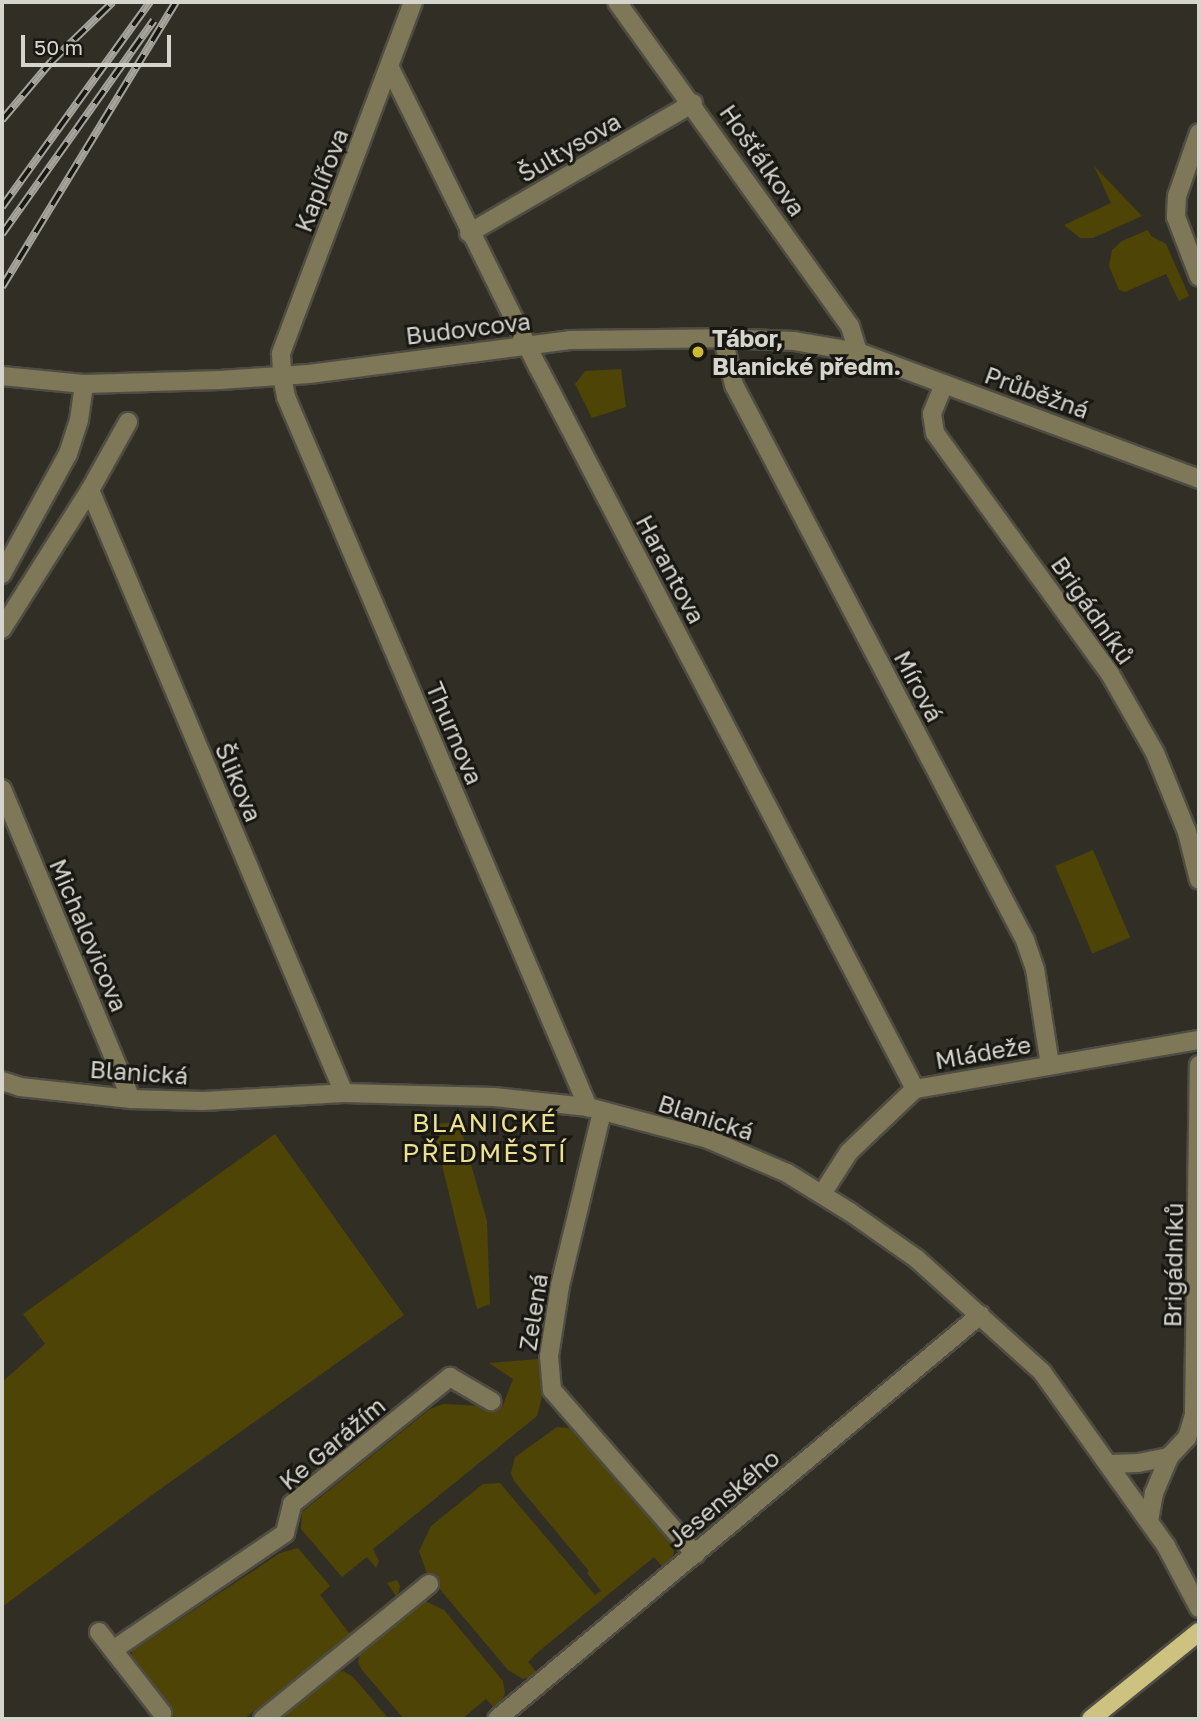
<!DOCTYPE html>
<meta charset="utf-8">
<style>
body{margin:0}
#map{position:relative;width:1201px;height:1721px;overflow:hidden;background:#312f25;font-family:"Golos Text",sans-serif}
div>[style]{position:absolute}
.green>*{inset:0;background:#4e4405;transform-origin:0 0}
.roads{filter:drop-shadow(2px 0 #4f4d43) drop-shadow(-2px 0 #4f4d43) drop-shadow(0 2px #4f4d43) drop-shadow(0 -2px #4f4d43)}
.minor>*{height:18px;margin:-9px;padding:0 9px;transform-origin:9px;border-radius:9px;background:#7e7859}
.major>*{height:18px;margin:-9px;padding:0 9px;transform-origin:9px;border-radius:9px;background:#cdc27f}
.rail>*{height:8px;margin-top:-4px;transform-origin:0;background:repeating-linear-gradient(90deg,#181712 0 16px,#a5a49c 0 32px);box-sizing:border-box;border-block:2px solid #a5a49c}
.dots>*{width:19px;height:19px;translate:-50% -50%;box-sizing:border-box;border:4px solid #181712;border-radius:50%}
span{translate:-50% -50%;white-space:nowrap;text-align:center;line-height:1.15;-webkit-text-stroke:6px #181712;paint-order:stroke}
.street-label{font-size:24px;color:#d5d4cd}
.poi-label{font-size:24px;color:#d5d4cd;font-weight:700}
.left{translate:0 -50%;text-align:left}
.neighbourhood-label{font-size:26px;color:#eee091;letter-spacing:2px}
.frame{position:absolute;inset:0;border:4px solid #d5d4cd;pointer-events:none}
.scale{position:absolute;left:21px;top:35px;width:150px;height:32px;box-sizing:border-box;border:4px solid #d5d4cd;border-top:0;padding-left:9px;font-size:21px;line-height:24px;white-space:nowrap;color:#d5d4cd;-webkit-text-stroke:5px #181712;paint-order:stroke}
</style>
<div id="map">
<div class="green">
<i style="clip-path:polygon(1094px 166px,1142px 216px,1093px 238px,1080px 238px,1064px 225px,1111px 203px)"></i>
<i style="clip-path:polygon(1148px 230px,1151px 236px,1166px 244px,1189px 296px,1179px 301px,1166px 274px,1125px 292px,1119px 290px,1109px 266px,1112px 250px,1122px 241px)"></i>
<i style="clip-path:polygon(621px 369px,626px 407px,592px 418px,575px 384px,585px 371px)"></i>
<i style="left:1093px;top:850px;width:95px;height:41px;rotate:67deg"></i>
<i style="clip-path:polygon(459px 1122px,487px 1221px,490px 1304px,477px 1309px,432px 1124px)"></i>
<i style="clip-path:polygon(275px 1134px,404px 1315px,152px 1495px,2px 1607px,2px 1382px,45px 1344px,23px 1314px)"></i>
<i style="clip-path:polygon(538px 1359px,542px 1397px,537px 1416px,373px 1549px,379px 1561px,376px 1568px,367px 1557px,342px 1577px,301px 1529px,302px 1512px,430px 1409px,443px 1404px,502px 1407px,513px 1379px,489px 1363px)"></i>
<i style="clip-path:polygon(557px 1427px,571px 1428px,580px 1434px,664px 1530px,674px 1551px,672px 1561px,664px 1569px,654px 1557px,538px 1652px,528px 1662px,539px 1675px,523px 1679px,508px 1670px,427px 1574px,419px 1551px,431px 1526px,483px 1484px,500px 1483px,595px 1595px,601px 1591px,587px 1573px,589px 1571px,514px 1481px,511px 1473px,515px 1457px)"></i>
<i style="clip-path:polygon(298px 1548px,330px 1586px,320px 1595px,349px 1633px,396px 1596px,387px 1583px,397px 1580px,400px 1586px,398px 1596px,244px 1719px,161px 1719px,172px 1710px,132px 1659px,132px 1651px,280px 1553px)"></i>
<i style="clip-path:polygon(425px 1601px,444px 1610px,503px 1681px,505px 1693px,499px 1708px,496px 1710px,486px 1699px,462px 1719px,404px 1719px,362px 1670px,358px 1662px,360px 1653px)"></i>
<i style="clip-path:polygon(343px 1671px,353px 1677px,389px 1719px,279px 1719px,286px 1709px,327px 1678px)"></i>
</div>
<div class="roads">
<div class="minor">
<i style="left:413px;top:2px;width:376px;rotate:110.6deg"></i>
<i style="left:281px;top:354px;width:22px;rotate:87deg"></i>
<i style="left:282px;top:376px;width:21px;rotate:79deg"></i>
<i style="left:286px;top:397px;width:772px;rotate:66.96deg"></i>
<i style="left:617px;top:2px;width:399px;rotate:54.3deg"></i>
<i style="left:850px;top:326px;width:27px;rotate:73deg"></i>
<i style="left:390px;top:68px;width:334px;rotate:63.7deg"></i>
<i style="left:538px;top:367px;width:815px;rotate:62.43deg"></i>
<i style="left:1199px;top:133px;width:67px;rotate:109.2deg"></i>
<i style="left:1177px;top:196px;width:21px;rotate:93deg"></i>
<i style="left:1176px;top:217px;width:64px;rotate:69deg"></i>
<i style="left:469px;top:233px;width:259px;rotate:-30.1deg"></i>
<i style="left:723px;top:338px;width:48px;rotate:76.8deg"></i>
<i style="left:734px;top:385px;width:627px;rotate:62.33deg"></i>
<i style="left:1025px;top:940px;width:31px;rotate:71deg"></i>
<i style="left:1035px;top:969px;width:97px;rotate:81.1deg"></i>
<i style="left:2px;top:376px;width:82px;rotate:5.6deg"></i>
<i style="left:84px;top:384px;width:136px;rotate:-1.7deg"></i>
<i style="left:220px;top:380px;width:89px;rotate:-3.9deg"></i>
<i style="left:309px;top:374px;width:263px;rotate:-7.4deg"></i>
<i style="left:570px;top:340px;width:153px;rotate:-0.7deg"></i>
<i style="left:723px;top:338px;width:71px;rotate:2.4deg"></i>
<i style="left:794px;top:341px;width:65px;rotate:9.8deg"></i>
<i style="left:858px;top:352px;width:364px;rotate:20.4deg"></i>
<i style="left:944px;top:384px;width:32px;rotate:112deg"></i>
<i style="left:932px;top:414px;width:19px;rotate:81deg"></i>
<i style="left:935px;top:433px;width:298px;rotate:54deg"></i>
<i style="left:1110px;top:674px;width:91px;rotate:60.3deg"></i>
<i style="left:1155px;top:753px;width:85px;rotate:67.9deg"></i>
<i style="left:1187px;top:832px;width:49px;rotate:76deg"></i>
<i style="left:90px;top:490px;width:654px;rotate:67.16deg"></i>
<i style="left:2px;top:574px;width:137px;rotate:-61.2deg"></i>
<i style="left:68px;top:454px;width:36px;rotate:-72deg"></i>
<i style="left:79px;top:420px;width:36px;rotate:-82deg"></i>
<i style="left:2px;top:629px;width:165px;rotate:-57.7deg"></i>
<i style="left:90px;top:490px;width:78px;rotate:-60.8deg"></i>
<i style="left:2px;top:789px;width:336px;rotate:67.4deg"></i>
<i style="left:2px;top:1081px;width:19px;rotate:18deg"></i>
<i style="left:20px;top:1087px;width:112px;rotate:6.2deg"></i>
<i style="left:131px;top:1099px;width:72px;rotate:1.6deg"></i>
<i style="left:203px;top:1101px;width:141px;rotate:-3.2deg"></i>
<i style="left:344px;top:1093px;width:150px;rotate:1.5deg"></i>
<i style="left:494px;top:1097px;width:95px;rotate:6.1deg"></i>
<i style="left:588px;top:1107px;width:124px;rotate:14.9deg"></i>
<i style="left:708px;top:1139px;width:86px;rotate:23.3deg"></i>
<i style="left:787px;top:1173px;width:74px;rotate:31.8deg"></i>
<i style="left:850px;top:1212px;width:82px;rotate:35deg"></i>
<i style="left:917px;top:1259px;width:169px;rotate:42.1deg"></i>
<i style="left:1042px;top:1372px;width:214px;rotate:54.5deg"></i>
<i style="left:1166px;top:1546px;width:70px;rotate:62deg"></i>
<i style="left:602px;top:1112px;width:179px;rotate:103.6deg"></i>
<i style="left:560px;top:1286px;width:71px;rotate:98.9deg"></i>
<i style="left:549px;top:1356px;width:34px;rotate:85deg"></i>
<i style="left:552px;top:1390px;width:218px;rotate:48.9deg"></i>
<i style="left:822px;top:1194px;width:50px;rotate:-57.3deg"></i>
<i style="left:849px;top:1152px;width:91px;rotate:-43.7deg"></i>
<i style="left:915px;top:1089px;width:288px;rotate:-9.8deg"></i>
<i style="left:1109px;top:1464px;width:29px;rotate:-2deg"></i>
<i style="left:1138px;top:1463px;width:32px;rotate:-11deg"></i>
<i style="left:1169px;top:1457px;width:26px;rotate:-47deg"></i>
<i style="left:1187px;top:1438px;width:24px;rotate:-73deg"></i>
<i style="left:1194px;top:1415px;width:350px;rotate:-89.2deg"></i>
<i style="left:1149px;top:1521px;width:28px;rotate:-80deg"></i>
<i style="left:1154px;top:1493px;width:39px;rotate:-67deg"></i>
<i style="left:99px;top:1632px;width:103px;rotate:52.1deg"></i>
<i style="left:113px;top:1650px;width:208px;rotate:-34.2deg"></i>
<i style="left:285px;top:1533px;width:30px;rotate:-76deg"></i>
<i style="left:292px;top:1504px;width:203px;rotate:-38.8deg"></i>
<i style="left:450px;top:1377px;width:48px;rotate:30.3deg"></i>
<i style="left:263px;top:1719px;width:214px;rotate:-39.1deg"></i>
<i style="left:497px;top:1719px;width:630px;rotate:-39.91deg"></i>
</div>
<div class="major">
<i style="left:1091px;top:1719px;width:139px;rotate:-38.9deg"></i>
</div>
</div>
<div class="rail">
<i style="left:2px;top:120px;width:76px;rotate:-49.8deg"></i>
<i style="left:51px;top:62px;width:86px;rotate:-44.1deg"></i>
<i style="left:2px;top:207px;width:253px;rotate:-54.2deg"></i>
<i style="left:2px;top:234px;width:262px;rotate:-54.6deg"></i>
<i style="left:2px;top:287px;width:334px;rotate:-58.6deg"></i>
</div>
<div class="dots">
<i style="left:698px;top:352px;background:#ceb838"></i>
</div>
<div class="street-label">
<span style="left:569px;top:147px;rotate:-30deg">Šultysova</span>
<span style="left:763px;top:160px;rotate:55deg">Hošťálkova</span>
<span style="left:321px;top:180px;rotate:-69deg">Kaplířova</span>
<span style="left:468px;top:328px;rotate:-7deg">Budovcova</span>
<span style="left:1037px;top:392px;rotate:20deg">Průběžná</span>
<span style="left:671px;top:569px;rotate:62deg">Harantova</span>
<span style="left:1093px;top:610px;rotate:55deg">Brigádníků</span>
<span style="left:919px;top:686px;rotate:62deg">Mírová</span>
<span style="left:455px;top:733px;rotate:67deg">Thurnova</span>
<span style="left:239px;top:782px;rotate:67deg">Šlikova</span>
<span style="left:89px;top:935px;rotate:67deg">Michalovicova</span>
<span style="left:983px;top:1052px;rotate:-10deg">Mládeže</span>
<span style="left:139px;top:1072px;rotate:4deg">Blanická</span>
<span style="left:706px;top:1117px;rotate:18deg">Blanická</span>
<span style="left:1173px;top:1265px;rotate:-89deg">Brigádníků</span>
<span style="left:533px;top:1312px;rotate:-81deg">Zelená</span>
<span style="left:332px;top:1443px;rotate:-40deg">Ke Garážím</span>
<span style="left:723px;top:1498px;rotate:-40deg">Jesenského</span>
</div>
<div class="poi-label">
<span class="left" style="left:712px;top:352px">Tábor,<br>Blanické předm.</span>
</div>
<div class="neighbourhood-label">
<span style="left:485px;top:1138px">BLANICKÉ<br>PŘEDMĚSTÍ</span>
</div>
<div class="frame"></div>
<div class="scale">50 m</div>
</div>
